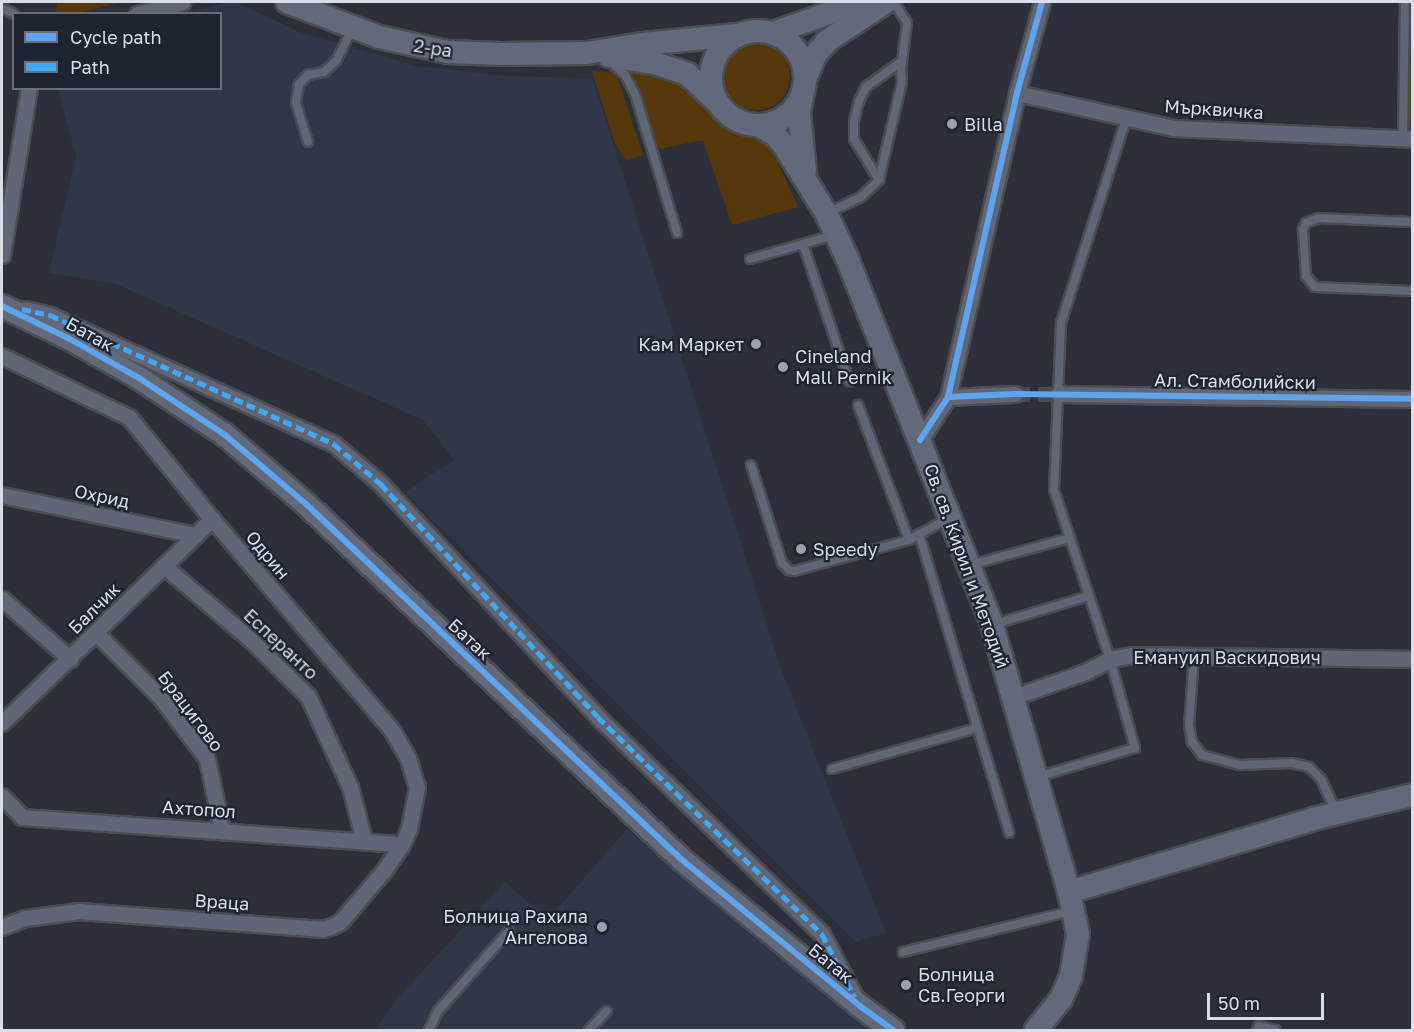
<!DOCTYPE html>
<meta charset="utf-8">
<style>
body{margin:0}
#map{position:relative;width:1414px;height:1032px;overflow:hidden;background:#2d3038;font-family:"Golos Text",sans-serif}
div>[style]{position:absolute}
.built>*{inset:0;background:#2f3749}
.green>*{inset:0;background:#57380b}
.round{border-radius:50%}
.street-tunnel>*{height:15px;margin-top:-7.5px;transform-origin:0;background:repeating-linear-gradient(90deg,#474a52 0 15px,transparent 0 23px)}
.roads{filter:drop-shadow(2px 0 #4a4d53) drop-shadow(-2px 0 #4a4d53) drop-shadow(0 2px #4a4d53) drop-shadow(0 -2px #4a4d53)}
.lane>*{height:8px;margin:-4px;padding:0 4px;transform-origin:4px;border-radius:4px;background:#606676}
.street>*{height:15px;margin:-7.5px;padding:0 7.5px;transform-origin:7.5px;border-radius:7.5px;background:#606676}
.secondary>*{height:22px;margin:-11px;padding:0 11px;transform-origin:11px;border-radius:11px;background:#62697a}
.secondary>.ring{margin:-11px;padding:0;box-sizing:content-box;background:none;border:22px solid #62697a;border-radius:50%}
.quiet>*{height:4.5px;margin-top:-2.25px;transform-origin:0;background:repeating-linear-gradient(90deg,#3fa9f5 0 9px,transparent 0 13.5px)}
.cycleway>*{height:6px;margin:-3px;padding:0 3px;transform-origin:3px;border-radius:3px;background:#60a3ed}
.dots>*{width:16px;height:16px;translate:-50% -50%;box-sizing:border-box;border:3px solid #1e2432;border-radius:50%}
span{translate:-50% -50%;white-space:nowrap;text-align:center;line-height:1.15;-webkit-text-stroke:4.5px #1e2432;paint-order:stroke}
.street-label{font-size:18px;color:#dadee8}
.poi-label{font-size:18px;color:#dadee8}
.left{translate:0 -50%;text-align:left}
.right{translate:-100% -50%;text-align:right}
.frame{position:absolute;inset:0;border:3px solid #dadee8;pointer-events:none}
.legend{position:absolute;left:12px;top:12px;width:210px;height:78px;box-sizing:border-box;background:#1e2432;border:2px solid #696e7b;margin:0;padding:8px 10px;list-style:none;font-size:18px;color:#dadee8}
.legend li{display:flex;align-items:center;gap:12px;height:30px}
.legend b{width:30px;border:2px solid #696e7b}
.scale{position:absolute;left:1207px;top:993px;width:117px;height:27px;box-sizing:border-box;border:3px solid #dadee8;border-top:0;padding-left:8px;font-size:18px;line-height:21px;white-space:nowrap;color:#dadee8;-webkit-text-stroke:4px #1e2432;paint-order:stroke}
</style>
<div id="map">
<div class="built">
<i style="clip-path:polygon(229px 2px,236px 2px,299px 32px,416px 66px,507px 76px,592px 78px,781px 669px,886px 933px,856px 942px,405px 492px,454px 460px,423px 420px,116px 284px,49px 273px,76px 156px,58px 89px,220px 88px,220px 14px,185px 13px)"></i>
<i style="clip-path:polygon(627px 829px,754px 938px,874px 1030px,374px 1030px,395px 1001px,505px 882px,528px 902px,551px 916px)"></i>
</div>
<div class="green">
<i style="clip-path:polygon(57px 2px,121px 2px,79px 13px,56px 13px)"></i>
<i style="clip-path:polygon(1412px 15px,1412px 134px,1408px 133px)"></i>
<i class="round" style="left:722px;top:42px;width:68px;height:68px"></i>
<i style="clip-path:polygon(644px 69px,675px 79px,700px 92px,710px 113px,730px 129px,767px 139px,798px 207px,732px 225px,703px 140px,659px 149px,629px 71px)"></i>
<i style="clip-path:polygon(592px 71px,616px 73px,643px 155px,626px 160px,615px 143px)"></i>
</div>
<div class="street-tunnel">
<i style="left:1015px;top:394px;width:43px"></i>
</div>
<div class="roads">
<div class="lane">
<i style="left:2px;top:8px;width:13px;rotate:27deg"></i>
<i style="left:613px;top:64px;width:16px;rotate:43deg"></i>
<i style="left:625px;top:75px;width:25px;rotate:63deg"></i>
<i style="left:636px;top:97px;width:142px;rotate:73.2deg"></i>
<i style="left:1403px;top:139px;width:137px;rotate:-89.2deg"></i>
<i style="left:308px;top:142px;width:41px;rotate:-107.1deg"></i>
<i style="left:296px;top:103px;width:19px;rotate:-81deg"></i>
<i style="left:299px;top:84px;width:13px;rotate:-45deg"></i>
<i style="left:308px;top:75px;width:16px;rotate:-11deg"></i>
<i style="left:324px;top:72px;width:16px;rotate:-43deg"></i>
<i style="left:336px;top:61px;width:36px;rotate:-63deg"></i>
<i style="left:879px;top:180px;width:48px;rotate:-121.4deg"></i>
<i style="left:854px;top:139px;width:18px;rotate:-90deg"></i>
<i style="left:854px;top:121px;width:21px;rotate:-76deg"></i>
<i style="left:859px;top:101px;width:16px;rotate:-63deg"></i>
<i style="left:866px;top:87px;width:44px;rotate:-35.8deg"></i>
<i style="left:827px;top:213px;width:38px;rotate:-25deg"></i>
<i style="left:861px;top:197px;width:25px;rotate:-43deg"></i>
<i style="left:879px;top:180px;width:101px;rotate:-76.8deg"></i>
<i style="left:902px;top:82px;width:13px;rotate:-94deg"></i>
<i style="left:901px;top:69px;width:46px;rotate:-82.6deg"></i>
<i style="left:907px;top:23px;width:25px;rotate:-122deg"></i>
<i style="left:1410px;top:222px;width:91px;rotate:-177.5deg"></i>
<i style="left:1319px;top:218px;width:14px;rotate:159deg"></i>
<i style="left:1306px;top:223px;width:8px;rotate:113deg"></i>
<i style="left:1303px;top:230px;width:46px;rotate:86.3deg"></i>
<i style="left:1306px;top:276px;width:14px;rotate:51deg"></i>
<i style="left:1315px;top:287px;width:97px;rotate:2.4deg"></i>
<i style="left:803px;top:244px;width:145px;rotate:71.4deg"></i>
<i style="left:750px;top:259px;width:87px;rotate:-15.9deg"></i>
<i style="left:858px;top:405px;width:144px;rotate:69.3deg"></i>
<i style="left:751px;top:465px;width:103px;rotate:72.4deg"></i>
<i style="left:782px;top:563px;width:10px;rotate:45deg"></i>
<i style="left:789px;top:570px;width:5px;rotate:11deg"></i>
<i style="left:794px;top:571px;width:119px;rotate:-15.1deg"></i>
<i style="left:909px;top:540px;width:43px;rotate:-28.9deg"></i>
<i style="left:919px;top:534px;width:312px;rotate:73.2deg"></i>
<i style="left:970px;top:565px;width:104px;rotate:-15.1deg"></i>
<i style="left:995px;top:624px;width:98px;rotate:-16.6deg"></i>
<i style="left:1194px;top:656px;width:69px;rotate:94.1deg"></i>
<i style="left:1189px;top:725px;width:17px;rotate:80deg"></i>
<i style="left:1192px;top:742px;width:16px;rotate:52deg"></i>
<i style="left:1202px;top:755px;width:39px;rotate:15deg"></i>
<i style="left:1240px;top:765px;width:52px;rotate:-2.2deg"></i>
<i style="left:1292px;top:763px;width:17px;rotate:13deg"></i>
<i style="left:1309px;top:767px;width:17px;rotate:45deg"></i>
<i style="left:1321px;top:779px;width:35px;rotate:65deg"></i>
<i style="left:832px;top:769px;width:151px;rotate:-15.8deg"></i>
<i style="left:1037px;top:777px;width:102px;rotate:-16.5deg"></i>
<i style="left:1135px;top:748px;width:92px;rotate:-105.7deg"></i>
<i style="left:1110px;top:659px;width:178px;rotate:-108.3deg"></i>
<i style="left:1054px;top:490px;width:167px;rotate:-87.6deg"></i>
<i style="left:1061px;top:323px;width:214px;rotate:-72.3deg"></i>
<i style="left:903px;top:952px;width:173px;rotate:-13.7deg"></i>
<i style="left:429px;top:1030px;width:21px;rotate:-65deg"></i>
<i style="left:438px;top:1011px;width:107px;rotate:-48.4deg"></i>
<i style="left:589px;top:1030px;width:26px;rotate:-47deg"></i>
<i style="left:1257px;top:1030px;width:4px;rotate:-63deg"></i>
<i style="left:1259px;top:1026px;width:17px;rotate:13deg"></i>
</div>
<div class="street">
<i style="left:137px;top:14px;width:47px;rotate:-14.9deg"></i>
<i style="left:1017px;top:93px;width:160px;rotate:12.6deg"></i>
<i style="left:1173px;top:128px;width:239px;rotate:2.6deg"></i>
<i style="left:2px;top:255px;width:169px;rotate:-80.8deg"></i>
<i style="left:25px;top:309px;width:26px;rotate:13deg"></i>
<i style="left:50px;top:315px;width:312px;rotate:24.4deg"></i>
<i style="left:334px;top:444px;width:62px;rotate:40.4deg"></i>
<i style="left:381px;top:484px;width:318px;rotate:47deg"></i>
<i style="left:598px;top:717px;width:312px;rotate:44.1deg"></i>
<i style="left:822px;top:934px;width:71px;rotate:62.4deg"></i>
<i style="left:2px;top:356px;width:141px;rotate:25.7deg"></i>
<i style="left:129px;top:417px;width:132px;rotate:50.9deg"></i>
<i style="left:212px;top:519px;width:280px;rotate:49.6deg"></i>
<i style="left:393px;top:732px;width:30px;rotate:60deg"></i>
<i style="left:408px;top:758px;width:30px;rotate:73deg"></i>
<i style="left:417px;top:787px;width:43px;rotate:100.8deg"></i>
<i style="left:409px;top:829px;width:17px;rotate:115deg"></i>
<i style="left:402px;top:844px;width:29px;rotate:124deg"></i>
<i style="left:386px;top:868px;width:71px;rotate:130.4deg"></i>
<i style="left:340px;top:922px;width:9px;rotate:153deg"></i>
<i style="left:332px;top:926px;width:9px;rotate:162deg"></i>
<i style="left:323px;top:929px;width:245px;rotate:-175.8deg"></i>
<i style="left:79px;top:911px;width:54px;rotate:172.6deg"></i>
<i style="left:25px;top:918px;width:25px;rotate:159deg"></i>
<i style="left:1058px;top:394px;width:354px;rotate:0.8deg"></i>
<i style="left:948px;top:397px;width:67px;rotate:-2.6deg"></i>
<i style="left:920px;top:440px;width:51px;rotate:-56.9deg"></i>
<i style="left:948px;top:397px;width:312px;rotate:-77.2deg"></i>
<i style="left:1017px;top:93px;width:94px;rotate:-74.6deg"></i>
<i style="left:2px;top:495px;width:197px;rotate:11.7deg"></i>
<i style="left:164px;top:566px;width:114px;rotate:40.4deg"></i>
<i style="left:251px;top:640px;width:80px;rotate:44.5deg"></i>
<i style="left:308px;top:696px;width:100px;rotate:65.2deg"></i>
<i style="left:350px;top:787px;width:55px;rotate:75.2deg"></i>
<i style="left:2px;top:599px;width:91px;rotate:41.4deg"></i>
<i style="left:96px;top:633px;width:92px;rotate:45deg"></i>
<i style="left:161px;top:698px;width:76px;rotate:53deg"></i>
<i style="left:207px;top:759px;width:73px;rotate:78.1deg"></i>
<i style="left:1013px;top:697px;width:76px;rotate:-19.1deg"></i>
<i style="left:1085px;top:672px;width:28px;rotate:-27deg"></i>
<i style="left:1110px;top:659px;width:23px;rotate:-10deg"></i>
<i style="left:1133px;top:655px;width:279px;rotate:0.8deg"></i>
<i style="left:2px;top:723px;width:293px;rotate:-44.2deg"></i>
<i style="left:2px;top:796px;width:29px;rotate:46deg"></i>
<i style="left:22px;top:817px;width:381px;rotate:4.1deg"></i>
</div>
<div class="secondary">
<i style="left:287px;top:2px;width:98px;rotate:20.8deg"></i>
<i style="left:379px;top:37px;width:71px;rotate:12.3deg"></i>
<i style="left:448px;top:52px;width:53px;rotate:2.2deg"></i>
<i style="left:501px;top:54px;width:86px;rotate:-0.7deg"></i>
<i style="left:587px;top:53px;width:57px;rotate:-9.1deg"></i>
<i style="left:643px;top:44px;width:94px;rotate:-5.5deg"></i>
<i class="ring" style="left:711px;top:31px;width:72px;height:72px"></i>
<i style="left:773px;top:33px;width:69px;rotate:-19.5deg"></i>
<i style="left:838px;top:10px;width:17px;rotate:-28deg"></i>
<i style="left:609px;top:56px;width:46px;rotate:8.8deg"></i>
<i style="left:654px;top:63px;width:35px;rotate:18deg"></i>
<i style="left:687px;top:74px;width:40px;rotate:43deg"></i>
<i style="left:805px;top:80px;width:27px;rotate:-68deg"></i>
<i style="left:815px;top:55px;width:18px;rotate:-49deg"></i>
<i style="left:827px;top:41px;width:71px;rotate:-33.5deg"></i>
<i style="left:802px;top:97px;width:16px;rotate:101deg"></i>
<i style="left:799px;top:113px;width:58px;rotate:84.1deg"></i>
<i style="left:760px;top:126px;width:17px;rotate:31deg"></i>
<i style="left:775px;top:135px;width:16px;rotate:50deg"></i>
<i style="left:785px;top:147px;width:78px;rotate:58.2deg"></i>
<i style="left:826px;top:213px;width:50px;rotate:65deg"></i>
<i style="left:847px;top:258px;width:395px;rotate:68.4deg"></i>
<i style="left:992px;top:625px;width:278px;rotate:73.9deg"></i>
<i style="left:1069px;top:892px;width:43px;rotate:77.9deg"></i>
<i style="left:1078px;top:934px;width:43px;rotate:99.5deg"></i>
<i style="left:1071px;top:976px;width:25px;rotate:113deg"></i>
<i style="left:1061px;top:999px;width:40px;rotate:129deg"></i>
<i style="left:2px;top:306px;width:73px;rotate:25.9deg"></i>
<i style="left:68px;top:338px;width:81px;rotate:29.4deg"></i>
<i style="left:139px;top:378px;width:103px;rotate:33.5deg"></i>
<i style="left:225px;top:435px;width:106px;rotate:40.4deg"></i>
<i style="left:306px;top:504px;width:516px;rotate:43.43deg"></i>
<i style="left:681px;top:859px;width:232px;rotate:39.4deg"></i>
<i style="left:860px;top:1006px;width:41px;rotate:36deg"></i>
<i style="left:1069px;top:892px;width:259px;rotate:-16.6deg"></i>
<i style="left:1317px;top:818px;width:98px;rotate:-13.6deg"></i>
</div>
</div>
<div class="quiet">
<i style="left:22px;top:309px;width:29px;rotate:12deg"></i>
<i style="left:50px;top:315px;width:312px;rotate:24.4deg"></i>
<i style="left:334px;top:444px;width:62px;rotate:40.4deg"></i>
<i style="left:381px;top:484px;width:318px;rotate:47deg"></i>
<i style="left:598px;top:717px;width:312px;rotate:44.1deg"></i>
<i style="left:822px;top:934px;width:71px;rotate:62.4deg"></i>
</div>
<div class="cycleway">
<i style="left:2px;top:306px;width:73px;rotate:25.9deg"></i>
<i style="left:68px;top:338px;width:81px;rotate:29.4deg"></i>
<i style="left:139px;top:378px;width:103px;rotate:33.5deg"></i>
<i style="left:225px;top:435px;width:106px;rotate:40.4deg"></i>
<i style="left:306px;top:504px;width:516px;rotate:43.43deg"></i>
<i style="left:681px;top:859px;width:232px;rotate:39.4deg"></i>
<i style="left:860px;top:1006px;width:41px;rotate:36deg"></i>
<i style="left:948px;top:397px;width:67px;rotate:-2.6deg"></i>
<i style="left:1015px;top:394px;width:397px;rotate:0.7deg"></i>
<i style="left:920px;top:440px;width:51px;rotate:-56.9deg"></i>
<i style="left:948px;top:397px;width:312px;rotate:-77.2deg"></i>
<i style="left:1017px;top:93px;width:94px;rotate:-74.6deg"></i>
</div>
<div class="dots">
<i style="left:952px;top:124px;background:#9da1aa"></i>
<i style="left:756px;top:344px;background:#9da1aa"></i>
<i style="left:783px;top:367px;background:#9da1aa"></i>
<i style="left:801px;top:549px;background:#9da1aa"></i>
<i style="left:602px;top:927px;background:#9da1aa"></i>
<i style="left:906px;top:985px;background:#9da1aa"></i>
</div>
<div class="street-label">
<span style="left:433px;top:48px;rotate:9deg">2-ра</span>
<span style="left:1214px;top:109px;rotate:4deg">Мърквичка</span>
<span style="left:90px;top:334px;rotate:29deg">Батак</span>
<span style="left:1235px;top:381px;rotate:1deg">Ал. Стамболийски</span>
<span style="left:102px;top:496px;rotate:12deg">Охрид</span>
<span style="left:268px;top:555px;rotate:50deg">Одрин</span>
<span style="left:967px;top:566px;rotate:70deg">Св. св. Кирил и Методий</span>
<span style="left:94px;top:608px;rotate:-45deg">Балчик</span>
<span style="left:470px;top:639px;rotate:43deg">Батак</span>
<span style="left:281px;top:644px;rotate:43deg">Есперанто</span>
<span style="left:1227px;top:657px">Емануил Васкидович</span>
<span style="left:191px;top:711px;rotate:53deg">Брацигово</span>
<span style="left:199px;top:809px;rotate:4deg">Ахтопол</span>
<span style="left:222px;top:902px;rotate:4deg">Враца</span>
<span style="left:831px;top:963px;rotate:39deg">Батак</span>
</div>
<div class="poi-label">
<span class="left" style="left:964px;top:124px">Billa</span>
<span class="right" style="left:744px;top:344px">Кам Маркет</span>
<span class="left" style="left:795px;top:367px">Cineland<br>Mall Pernik</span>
<span class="left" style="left:813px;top:549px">Speedy</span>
<span class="right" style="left:588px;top:927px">Болница Рахила<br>Ангелова</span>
<span class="left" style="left:918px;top:985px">Болница<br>Св.Георги</span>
</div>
<div class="frame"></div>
<ul class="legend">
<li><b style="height:8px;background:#60a3ed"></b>Cycle path</li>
<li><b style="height:8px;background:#3fa9f5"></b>Path</li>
</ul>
<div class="scale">50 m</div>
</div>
